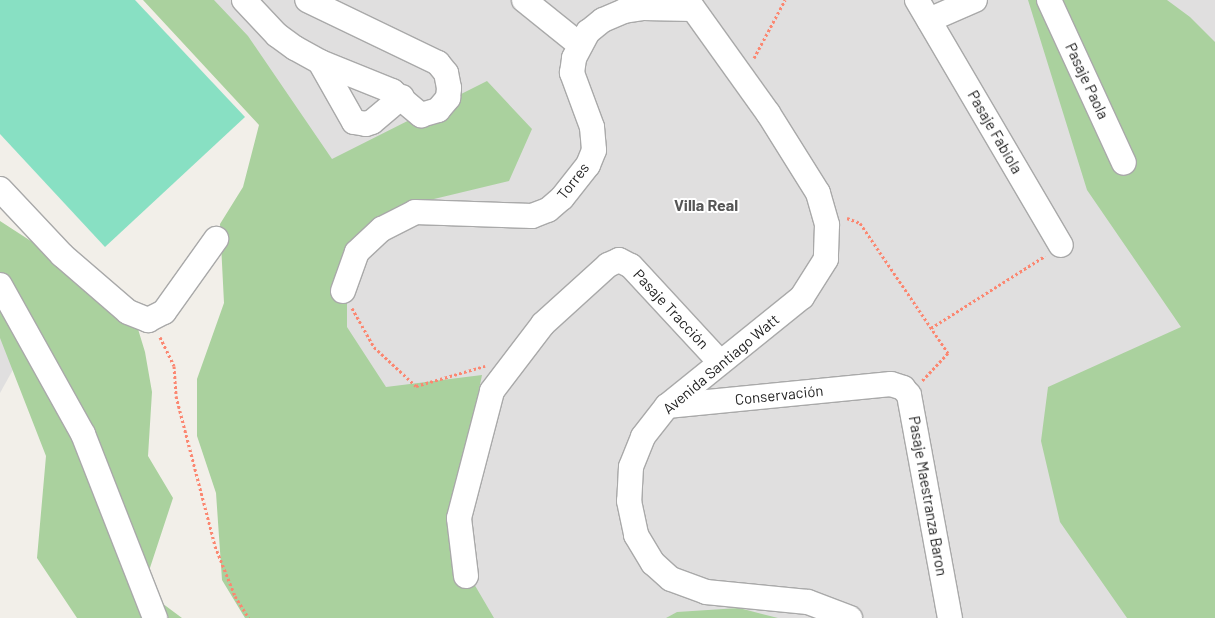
<!DOCTYPE html>
<meta charset="utf-8">
<style>
body{margin:0}
#map{position:relative;width:1215px;height:618px;overflow:hidden;background:#f2efe9;font-family:Barlow,sans-serif}
div>[style]{position:absolute}
.residential>*{inset:0;background:#e0dfdf}
.forest>*{inset:0;background:#aad19e}
.pitch>*{inset:0;background:#88e0c3}
.path>*{height:3px;margin-top:-1.5px;transform-origin:0;background:repeating-linear-gradient(90deg,#fb8771 0 2.5px,transparent 0 5px)}
.roads{filter:drop-shadow(1px 0 #a9a9a9) drop-shadow(-1px 0 #a9a9a9) drop-shadow(0 1px #a9a9a9) drop-shadow(0 -1px #a9a9a9)}
.minor>*{height:24px;margin:-12px;padding:0 12px;transform-origin:12px;border-radius:12px;background:#fff}
span{translate:-50% -50%;white-space:nowrap;text-align:center;line-height:1.15;-webkit-text-stroke:4px #fff;paint-order:stroke}
.street-label{font-size:15px;color:#222}
.neighbourhood-label{font-size:16px;color:#555;font-weight:700}
</style>
<div id="map">
<div class="residential">
<i style="clip-path:polygon(188px 0,1053px 0,1213px 334px,1168px 618px,484px 618px,382px 396px,339px 330px,330px 170px)"></i>
<i style="clip-path:polygon(1149px 0,1215px 0,1215px 67px)"></i>
<i style="clip-path:polygon(0 308px,30px 339px,0 393px)"></i>
</div>
<div class="forest">
<i style="clip-path:polygon(143px 0,214px 0,248px 36px,332px 159px,487px 81px,532px 129px,509px 181px,409px 205px,347px 269px,347px 327px,386px 387px,482px 375px,454px 513px,470px 577px,494px 618px,245px 618px,222px 580px,216px 493px,197px 436px,197px 379px,224px 303px,220px 224px,243px 187px,259px 125px)"></i>
<i style="clip-path:polygon(1028px 0,1167px 0,1190px 17px,1215px 42px,1215px 618px,1127px 618px,1060px 522px,1041px 441px,1048px 387px,1181px 327px,1087px 190px)"></i>
<i style="clip-path:polygon(0 221px,131px 306px,145px 352px,152px 392px,148px 456px,173px 498px,143px 589px,182px 618px,77px 618px,37px 558px,46px 456px,0 338px)"></i>
<i style="clip-path:polygon(739px 608px,778px 618px,666px 618px,677px 612px)"></i>
</div>
<div class="pitch">
<i style="clip-path:polygon(0 0,135px 0,245px 117px,105px 247px,0 134px)"></i>
</div>
<div class="path">
<i style="left:754px;top:58px;width:66px;rotate:-61.9deg"></i>
<i style="left:847px;top:218px;width:14px;rotate:21deg"></i>
<i style="left:860px;top:223px;width:157px;rotate:55.9deg"></i>
<i style="left:948px;top:353px;width:38px;rotate:133deg"></i>
<i style="left:352px;top:308px;width:45px;rotate:60.6deg"></i>
<i style="left:374px;top:347px;width:57px;rotate:42.9deg"></i>
<i style="left:416px;top:386px;width:72px;rotate:-16.2deg"></i>
<i style="left:931px;top:328px;width:135px;rotate:-32.3deg"></i>
<i style="left:160px;top:337px;width:32px;rotate:64deg"></i>
<i style="left:174px;top:366px;width:30px;rotate:86deg"></i>
<i style="left:176px;top:396px;width:155px;rotate:75.4deg"></i>
<i style="left:215px;top:546px;width:54px;rotate:68.2deg"></i>
<i style="left:235px;top:596px;width:26px;rotate:58deg"></i>
</div>
<div class="roads">
<div class="minor">
<i style="left:244px;top:0;width:48px;rotate:46.7deg"></i>
<i style="left:277px;top:35px;width:22px;rotate:36deg"></i>
<i style="left:295px;top:48px;width:29px;rotate:29deg"></i>
<i style="left:320px;top:62px;width:78px;rotate:21.9deg"></i>
<i style="left:392px;top:91px;width:38px;rotate:40deg"></i>
<i style="left:421px;top:115px;width:18px;rotate:-16deg"></i>
<i style="left:438px;top:110px;width:16px;rotate:-50deg"></i>
<i style="left:448px;top:98px;width:10px;rotate:-84deg"></i>
<i style="left:449px;top:88px;width:15px;rotate:-101deg"></i>
<i style="left:446px;top:73px;width:13px;rotate:-129deg"></i>
<i style="left:438px;top:63px;width:145px;rotate:-154.3deg"></i>
<i style="left:524px;top:0;width:72px;rotate:38.8deg"></i>
<i style="left:687px;top:0;width:139px;rotate:54.4deg"></i>
<i style="left:768px;top:113px;width:94px;rotate:58deg"></i>
<i style="left:818px;top:193px;width:33px;rotate:74deg"></i>
<i style="left:827px;top:225px;width:34px;rotate:92deg"></i>
<i style="left:826px;top:259px;width:45px;rotate:122.3deg"></i>
<i style="left:802px;top:297px;width:174px;rotate:141.1deg"></i>
<i style="left:667px;top:406px;width:39px;rotate:128deg"></i>
<i style="left:643px;top:437px;width:32px;rotate:112deg"></i>
<i style="left:631px;top:467px;width:34px;rotate:93deg"></i>
<i style="left:629px;top:501px;width:35px;rotate:78deg"></i>
<i style="left:636px;top:535px;width:33px;rotate:59deg"></i>
<i style="left:653px;top:563px;width:24px;rotate:42deg"></i>
<i style="left:671px;top:579px;width:37px;rotate:20deg"></i>
<i style="left:706px;top:592px;width:102px;rotate:5.6deg"></i>
<i style="left:808px;top:602px;width:45px;rotate:20.9deg"></i>
<i style="left:917px;top:0;width:284px;rotate:59.6deg"></i>
<i style="left:1049px;top:0;width:179px;rotate:65.3deg"></i>
<i style="left:929px;top:20px;width:50px;rotate:-23.5deg"></i>
<i style="left:320px;top:62px;width:69px;rotate:60.5deg"></i>
<i style="left:354px;top:122px;width:12px;rotate:9deg"></i>
<i style="left:366px;top:124px;width:6px;rotate:-18deg"></i>
<i style="left:372px;top:122px;width:39px;rotate:-40deg"></i>
<i style="left:0;top:189px;width:91px;rotate:46.8deg"></i>
<i style="left:62px;top:255px;width:87px;rotate:40.8deg"></i>
<i style="left:128px;top:312px;width:22px;rotate:22deg"></i>
<i style="left:148px;top:320px;width:18px;rotate:-27deg"></i>
<i style="left:164px;top:312px;width:90px;rotate:-54.5deg"></i>
<i style="left:0;top:285px;width:171px;rotate:60.9deg"></i>
<i style="left:83px;top:434px;width:198px;rotate:68.6deg"></i>
<i style="left:343px;top:291px;width:41px;rotate:-70.3deg"></i>
<i style="left:357px;top:252px;width:34px;rotate:-43deg"></i>
<i style="left:382px;top:229px;width:37px;rotate:-27deg"></i>
<i style="left:415px;top:212px;width:117px;rotate:2deg"></i>
<i style="left:532px;top:216px;width:17px;rotate:-21deg"></i>
<i style="left:548px;top:210px;width:18px;rotate:-41deg"></i>
<i style="left:562px;top:198px;width:42px;rotate:-51.8deg"></i>
<i style="left:588px;top:165px;width:16px;rotate:-68deg"></i>
<i style="left:594px;top:150px;width:23px;rotate:-95deg"></i>
<i style="left:592px;top:127px;width:58px;rotate:-110.3deg"></i>
<i style="left:572px;top:73px;width:15px;rotate:-82deg"></i>
<i style="left:574px;top:58px;width:30px;rotate:-62deg"></i>
<i style="left:588px;top:32px;width:19px;rotate:-39deg"></i>
<i style="left:603px;top:20px;width:23px;rotate:-23deg"></i>
<i style="left:624px;top:11px;width:20px;rotate:-9deg"></i>
<i style="left:644px;top:8px;width:49px;rotate:1.2deg"></i>
<i style="left:667px;top:406px;width:225px;rotate:-5.6deg"></i>
<i style="left:891px;top:384px;width:13px;rotate:18deg"></i>
<i style="left:903px;top:388px;width:9px;rotate:49deg"></i>
<i style="left:909px;top:395px;width:227px;rotate:79.6deg"></i>
<i style="left:466px;top:576px;width:58px;rotate:-96.9deg"></i>
<i style="left:459px;top:518px;width:131px;rotate:-75.4deg"></i>
<i style="left:492px;top:391px;width:84px;rotate:-52.7deg"></i>
<i style="left:543px;top:324px;width:88px;rotate:-42.2deg"></i>
<i style="left:608px;top:265px;width:12px;rotate:-24deg"></i>
<i style="left:619px;top:260px;width:13px;rotate:27deg"></i>
<i style="left:631px;top:266px;width:131px;rotate:47.2deg"></i>
</div>
</div>
<div class="street-label">
<span style="left:1087px;top:81px;rotate:65deg">Pasaje Paola</span>
<span style="left:995px;top:132px;rotate:60deg">Pasaje Fabiola</span>
<span style="left:573px;top:181px;rotate:-52deg">Torres</span>
<span style="left:671px;top:309px;rotate:47deg">Pasaje Tracción</span>
<span style="left:721px;top:364px;rotate:-40deg">Avenida Santiago Watt</span>
<span style="left:779px;top:395px;rotate:-6deg">Conservación</span>
<span style="left:928px;top:496px;rotate:80deg">Pasaje Maestranza Baron</span>
</div>
<div class="neighbourhood-label">
<span style="left:706px;top:205px">Villa Real</span>
</div>
</div>
